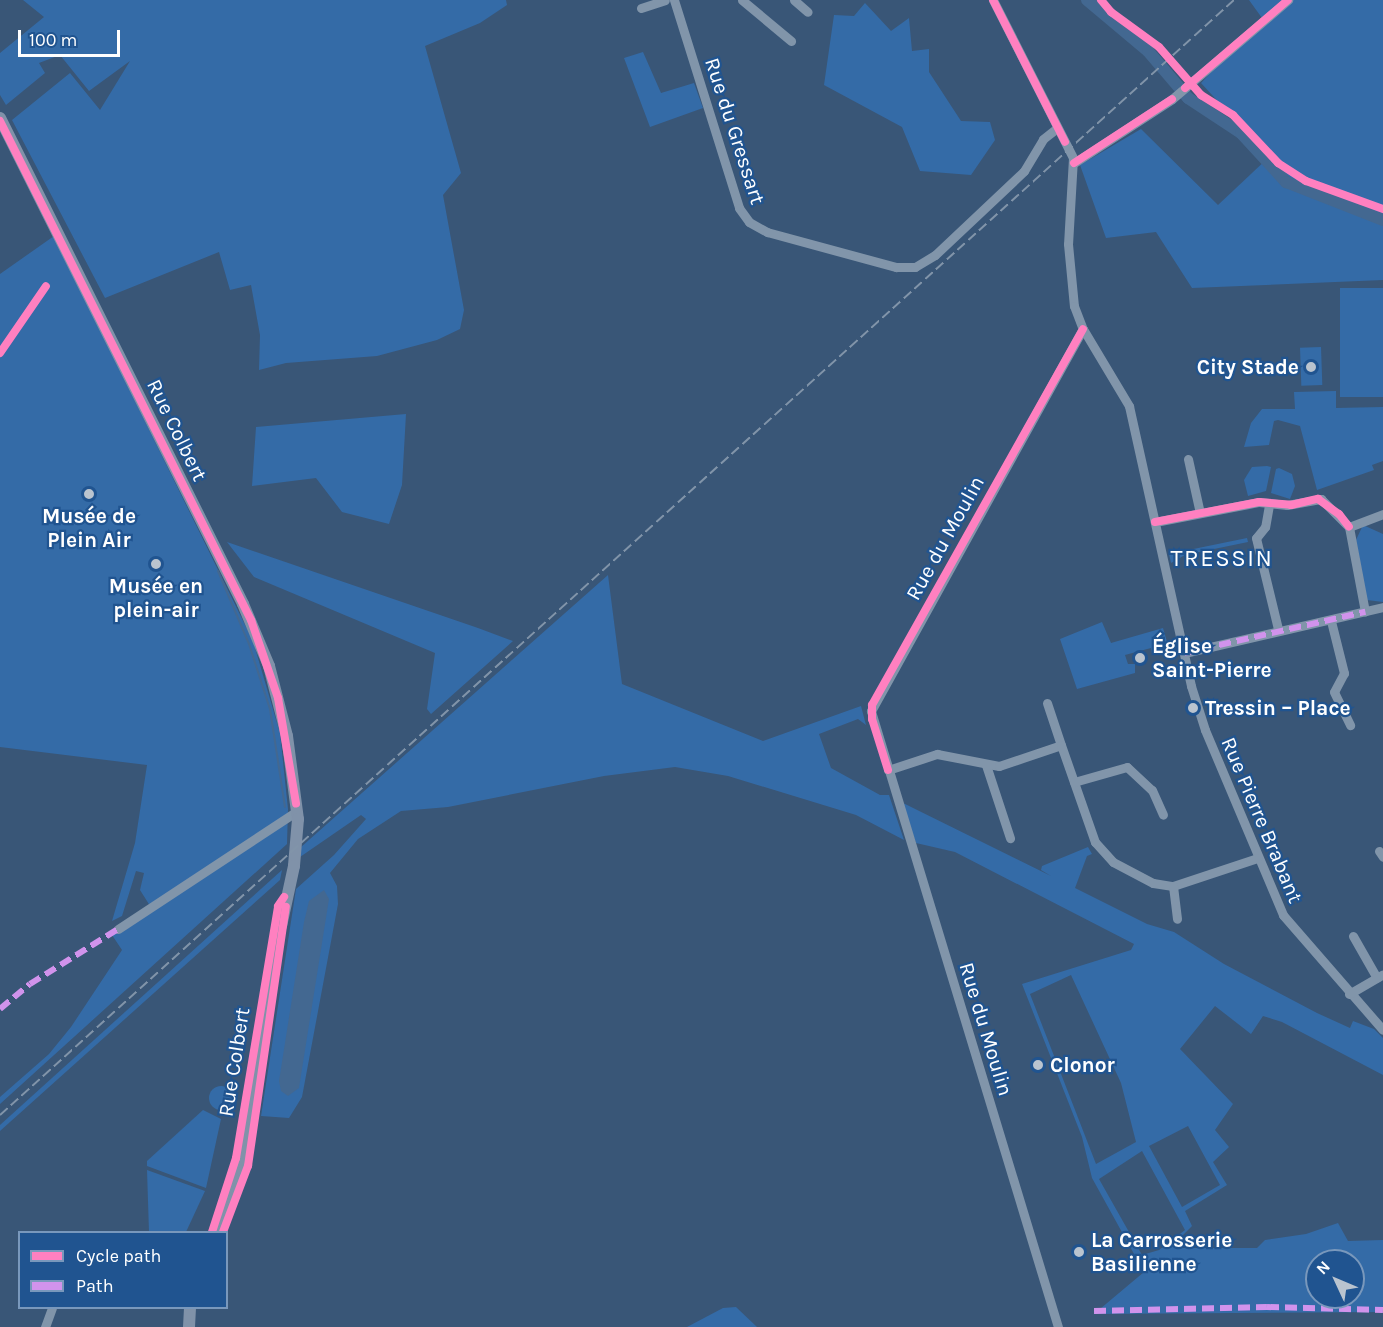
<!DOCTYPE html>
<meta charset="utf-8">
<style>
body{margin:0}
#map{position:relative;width:1383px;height:1327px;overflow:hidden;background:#395677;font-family:Karla,sans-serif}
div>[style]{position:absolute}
.green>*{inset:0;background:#346ba7;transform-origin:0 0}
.round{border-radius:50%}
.water>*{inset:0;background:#436891}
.stream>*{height:2px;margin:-1px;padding:0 1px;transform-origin:1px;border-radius:1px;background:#436891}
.river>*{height:12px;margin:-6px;padding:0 6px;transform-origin:6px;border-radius:6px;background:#436891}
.minor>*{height:9px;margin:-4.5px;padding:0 4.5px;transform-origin:4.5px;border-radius:4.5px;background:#8195aa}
.major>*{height:12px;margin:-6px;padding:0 6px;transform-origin:6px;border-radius:6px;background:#8092a9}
.rail>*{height:2px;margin-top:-1px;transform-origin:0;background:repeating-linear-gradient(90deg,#8194a9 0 10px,transparent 0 14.5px)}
.quiet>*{height:6px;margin-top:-3px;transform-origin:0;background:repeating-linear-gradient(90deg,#d193ec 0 12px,transparent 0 18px)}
.cycleway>*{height:8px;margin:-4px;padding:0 4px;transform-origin:4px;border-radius:4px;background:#ff80c0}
.dots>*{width:16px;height:16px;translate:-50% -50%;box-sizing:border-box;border:3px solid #205490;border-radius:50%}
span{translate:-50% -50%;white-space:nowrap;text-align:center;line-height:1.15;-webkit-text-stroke:4.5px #205490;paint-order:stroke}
.street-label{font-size:21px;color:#fff}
.poi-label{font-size:21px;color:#fff;font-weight:700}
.right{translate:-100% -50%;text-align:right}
.left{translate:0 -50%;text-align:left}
.quarter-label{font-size:24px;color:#fff;letter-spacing:1.5px}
.legend{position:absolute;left:18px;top:1231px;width:210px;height:78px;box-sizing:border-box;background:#205490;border:2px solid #7998bc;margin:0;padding:8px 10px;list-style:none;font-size:18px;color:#fff}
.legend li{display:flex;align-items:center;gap:12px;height:30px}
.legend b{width:30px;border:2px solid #7998bc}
.north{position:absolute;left:1305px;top:1249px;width:60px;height:60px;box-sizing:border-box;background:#205490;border:2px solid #7998bc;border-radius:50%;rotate:314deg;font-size:16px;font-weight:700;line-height:24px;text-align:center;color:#fff}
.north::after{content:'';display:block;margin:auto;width:21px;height:27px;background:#bac4cf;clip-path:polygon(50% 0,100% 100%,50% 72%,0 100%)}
.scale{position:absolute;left:18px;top:30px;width:102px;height:27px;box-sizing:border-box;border:3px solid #fff;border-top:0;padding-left:8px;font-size:18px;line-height:21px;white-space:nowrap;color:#fff;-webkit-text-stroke:4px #205490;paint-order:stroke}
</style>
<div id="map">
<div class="green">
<i style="clip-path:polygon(23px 0,506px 0,507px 5px,480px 23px,425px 46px,461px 173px,443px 195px,464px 310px,460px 329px,437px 340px,377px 356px,286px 363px,259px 370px,260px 335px,251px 285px,230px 290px,219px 252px,105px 298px,12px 120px,70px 73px,100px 110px,130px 61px,89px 91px,60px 55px,39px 63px,45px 73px,6px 105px,0 95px,0 53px,44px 17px)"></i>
<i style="clip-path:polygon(1249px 0,1383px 0,1383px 280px,1192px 288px,1156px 232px,1106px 238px,1080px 165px,1141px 129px,1218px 205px,1269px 157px,1201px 83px,1262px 18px)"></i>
<i style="clip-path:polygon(865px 3px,891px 31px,909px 18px,912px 51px,929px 49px,929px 72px,961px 121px,990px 122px,995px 140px,971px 175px,920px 171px,902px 127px,824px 85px,834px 15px,854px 16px)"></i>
<i style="clip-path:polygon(643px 52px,661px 93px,694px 83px,703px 108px,650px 127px,624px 58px)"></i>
<i style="clip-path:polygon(54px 236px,253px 641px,280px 733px,288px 809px,287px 844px,0 1104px,0 1097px,49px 1054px,71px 1027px,122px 950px,112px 935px,152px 909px,140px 890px,144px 873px,136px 871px,122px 916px,112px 921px,135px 843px,147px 765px,0 747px,0 274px)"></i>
<i style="left:1383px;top:288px;width:109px;height:43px;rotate:90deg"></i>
<i style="left:1321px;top:347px;width:38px;height:21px;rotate:88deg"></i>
<i style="clip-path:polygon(1336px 391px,1336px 408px,1383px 407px,1383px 461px,1372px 465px,1374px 470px,1317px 490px,1300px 426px,1278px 420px,1274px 421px,1269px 445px,1244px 447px,1251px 423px,1262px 409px,1295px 409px,1294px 392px)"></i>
<i style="clip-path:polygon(406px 414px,402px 485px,389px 524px,342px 512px,316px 478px,252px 486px,256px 427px)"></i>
<i style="clip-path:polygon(1267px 466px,1271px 467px,1266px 491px,1248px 496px,1244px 480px,1252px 467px)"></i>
<i style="clip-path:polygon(1279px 468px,1292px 474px,1295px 486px,1290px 499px,1271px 493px,1276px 469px)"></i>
<i style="clip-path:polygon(1363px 525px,1383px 534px,1383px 602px,1367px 600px,1356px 540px)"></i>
<i style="clip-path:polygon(1247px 538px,1248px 542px,1185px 555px,1171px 563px,1169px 554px)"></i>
<i style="clip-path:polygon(227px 542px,478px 628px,513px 641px,431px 714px,427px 709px,435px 653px,254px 577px)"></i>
<i style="clip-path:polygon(608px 575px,622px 684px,763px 741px,861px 706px,866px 725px,858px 719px,819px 734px,831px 768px,880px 795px,889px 795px,904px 840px,856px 815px,728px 776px,675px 767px,604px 776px,448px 807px,401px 811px,358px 839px,330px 873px,337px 886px,338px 904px,302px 1097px,289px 1118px,261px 1116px,296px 889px,334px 855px,366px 819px,361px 815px,300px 857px,301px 847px)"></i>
<i style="clip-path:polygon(1102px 622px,1111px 643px,1163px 628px,1168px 645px,1156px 648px,1152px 654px,1151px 648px,1125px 655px,1128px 664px,1135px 664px,1135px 673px,1077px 689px,1060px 639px)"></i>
<i style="clip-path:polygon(evenodd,901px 802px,1051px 876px,1041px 870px,1042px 866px,1088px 847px,1092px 854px,1087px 856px,1075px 888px,1147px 924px,1174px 932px,1224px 964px,1317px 1013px,1350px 1028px,1353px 1021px,1374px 1029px,1383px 1038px,1383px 1075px,1282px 1022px,1263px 1016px,1251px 1034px,1215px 1006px,1180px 1049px,1233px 1104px,1215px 1130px,1229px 1147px,1213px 1162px,1227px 1185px,1185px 1211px,1192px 1226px,1177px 1241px,1181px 1248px,1257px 1248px,1265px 1240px,1306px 1234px,1338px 1223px,1348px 1241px,1383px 1240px,1383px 1312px,1094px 1314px,1144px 1272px,1092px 1178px,1082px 1137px,1022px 984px,1131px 950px,1134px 944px,955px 852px,916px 843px,901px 802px,1071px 975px,1121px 1083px,1136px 1142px,1096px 1164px,1030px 994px,1071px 975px,901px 802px,1188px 1126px,1220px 1185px,1182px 1207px,1149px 1146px,1188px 1126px,901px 802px,1142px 1151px,1185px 1230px,1159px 1250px,1142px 1255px,1099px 1179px,1142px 1151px,901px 802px,1317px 1261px,1353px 1261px,1353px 1297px,1317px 1297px,1317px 1261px)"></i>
<i style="clip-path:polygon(282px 870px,280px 880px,0 1131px,0 1125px)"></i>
<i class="round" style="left:209px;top:1086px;width:24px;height:24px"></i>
<i style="clip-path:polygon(203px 1110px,221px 1119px,206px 1188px,147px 1166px,147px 1161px)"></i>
<i style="clip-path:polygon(147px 1170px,205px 1191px,186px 1232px,149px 1232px)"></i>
<i style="clip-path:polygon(736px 1307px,757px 1327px,687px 1327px,723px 1308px)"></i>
</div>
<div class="water">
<i style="clip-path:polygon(324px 890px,329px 899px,299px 1088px,288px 1096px,281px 1091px,279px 1081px,304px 922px,309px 901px)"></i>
</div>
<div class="stream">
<i style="left:218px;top:571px;width:79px;rotate:67deg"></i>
<i style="left:249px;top:644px;width:68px;rotate:72.1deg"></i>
<i style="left:270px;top:709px;width:99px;rotate:81.3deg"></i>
</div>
<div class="river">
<i style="left:1087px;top:0;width:80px;rotate:39.9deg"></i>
<i style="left:1148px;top:51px;width:62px;rotate:49.6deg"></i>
<i style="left:1188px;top:98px;width:64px;rotate:33.4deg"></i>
<i style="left:1241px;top:133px;width:67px;rotate:47.4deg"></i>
<i style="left:1286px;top:182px;width:104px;rotate:21.4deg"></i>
</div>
<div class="minor">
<i style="left:674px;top:0;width:218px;rotate:72.6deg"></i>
<i style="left:739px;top:208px;width:17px;rotate:54deg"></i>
<i style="left:749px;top:222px;width:21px;rotate:29deg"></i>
<i style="left:767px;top:232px;width:134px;rotate:15.2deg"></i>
<i style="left:896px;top:267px;width:19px"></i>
<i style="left:915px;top:267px;width:23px;rotate:-31deg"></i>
<i style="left:935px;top:255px;width:122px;rotate:-43.3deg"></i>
<i style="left:1024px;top:171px;width:37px;rotate:-59deg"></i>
<i style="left:1043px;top:139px;width:18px;rotate:-38deg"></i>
<i style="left:742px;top:0;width:64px;rotate:39.9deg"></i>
<i style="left:794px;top:0;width:18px;rotate:41deg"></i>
<i style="left:993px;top:0;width:177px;rotate:63.1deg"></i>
<i style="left:1073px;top:158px;width:86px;rotate:93.3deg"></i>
<i style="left:1068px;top:244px;width:62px;rotate:84.5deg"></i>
<i style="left:1074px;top:306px;width:25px;rotate:69deg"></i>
<i style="left:1083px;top:329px;width:90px;rotate:59.1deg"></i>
<i style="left:1129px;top:406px;width:287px;rotate:77.5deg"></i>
<i style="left:1191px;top:686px;width:46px;rotate:72.3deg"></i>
<i style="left:1205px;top:730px;width:201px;rotate:67.1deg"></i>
<i style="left:1283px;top:915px;width:152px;rotate:49deg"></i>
<i style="left:641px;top:8px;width:25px;rotate:-18deg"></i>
<i style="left:1074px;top:163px;width:117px;rotate:-33.1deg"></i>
<i style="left:1172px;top:99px;width:153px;rotate:-40.5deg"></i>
<i style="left:1188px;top:459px;width:55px;rotate:77.5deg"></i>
<i style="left:1269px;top:505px;width:22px;rotate:100deg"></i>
<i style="left:1265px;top:527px;width:14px;rotate:129deg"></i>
<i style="left:1256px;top:538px;width:94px;rotate:76.4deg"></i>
<i style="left:1155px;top:522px;width:106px;rotate:-10.9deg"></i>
<i style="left:1259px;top:502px;width:28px;rotate:6deg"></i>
<i style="left:1287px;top:505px;width:35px;rotate:-10deg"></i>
<i style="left:1321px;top:499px;width:40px;rotate:45deg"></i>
<i style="left:1349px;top:527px;width:86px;rotate:79.3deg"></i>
<i style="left:1349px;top:527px;width:36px;rotate:-21deg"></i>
<i style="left:1331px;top:621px;width:54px;rotate:76deg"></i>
<i style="left:1344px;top:673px;width:21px;rotate:118deg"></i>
<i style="left:1334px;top:692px;width:37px;rotate:64deg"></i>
<i style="left:1184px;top:653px;width:204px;rotate:-13deg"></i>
<i style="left:1047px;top:703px;width:44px;rotate:71.6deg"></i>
<i style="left:986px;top:765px;width:77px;rotate:71.8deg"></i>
<i style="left:888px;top:770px;width:52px;rotate:-18.1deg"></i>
<i style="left:937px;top:754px;width:63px;rotate:11deg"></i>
<i style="left:999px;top:766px;width:65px;rotate:-18.7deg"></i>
<i style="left:1061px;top:745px;width:103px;rotate:70.7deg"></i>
<i style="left:1095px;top:842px;width:27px;rotate:48deg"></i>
<i style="left:1113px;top:862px;width:45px;rotate:27.7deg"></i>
<i style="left:1153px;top:883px;width:20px;rotate:9deg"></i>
<i style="left:1173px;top:886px;width:89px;rotate:-18.4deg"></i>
<i style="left:1074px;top:782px;width:55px;rotate:-15.8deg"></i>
<i style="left:1127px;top:767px;width:34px;rotate:43deg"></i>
<i style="left:1152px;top:790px;width:27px;rotate:66deg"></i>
<i style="left:1379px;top:851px;width:7px;rotate:56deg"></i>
<i style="left:1173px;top:886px;width:33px;rotate:83deg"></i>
<i style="left:118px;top:929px;width:214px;rotate:-33.4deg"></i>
<i style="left:1353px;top:936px;width:48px;rotate:60.3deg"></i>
<i style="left:1349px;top:994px;width:39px;rotate:-30deg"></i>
<i style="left:45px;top:1327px;width:20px;rotate:-70deg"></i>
<i style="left:1058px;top:1327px;width:644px;rotate:-106.89deg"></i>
<i style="left:871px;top:711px;width:437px;rotate:-61deg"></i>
</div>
<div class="major">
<i style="left:0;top:118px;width:543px;rotate:63.43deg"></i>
<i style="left:243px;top:604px;width:67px;rotate:67.2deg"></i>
<i style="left:269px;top:666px;width:72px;rotate:75.6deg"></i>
<i style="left:287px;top:736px;width:84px;rotate:82.5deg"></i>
<i style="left:298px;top:819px;width:47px;rotate:94.9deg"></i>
<i style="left:294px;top:866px;width:61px;rotate:102.2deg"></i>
<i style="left:217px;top:1232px;width:33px;rotate:-65deg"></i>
<i style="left:231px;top:1202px;width:41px;rotate:-74.6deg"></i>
<i style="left:242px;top:1162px;width:245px;rotate:-80.8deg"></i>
<i style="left:189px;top:1327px;width:19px;rotate:-87deg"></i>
</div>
<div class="rail">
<i style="left:0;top:1115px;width:1663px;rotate:-42.1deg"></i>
</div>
<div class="quiet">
<i style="left:1184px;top:653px;width:186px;rotate:-12.8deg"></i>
<i style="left:0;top:1009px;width:39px;rotate:-40deg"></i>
<i style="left:30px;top:984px;width:104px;rotate:-32deg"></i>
<i style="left:1094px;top:1311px;width:173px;rotate:-1.3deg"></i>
<i style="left:1267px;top:1307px;width:116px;rotate:1.5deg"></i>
</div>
<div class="cycleway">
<i style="left:993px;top:0;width:159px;rotate:63.1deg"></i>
<i style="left:1101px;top:0;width:16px;rotate:50deg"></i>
<i style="left:1111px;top:12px;width:59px;rotate:36.1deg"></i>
<i style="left:1159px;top:47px;width:64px;rotate:48.8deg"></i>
<i style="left:1201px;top:95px;width:38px;rotate:32deg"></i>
<i style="left:1233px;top:115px;width:66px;rotate:46.8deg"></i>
<i style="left:1278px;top:163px;width:33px;rotate:33deg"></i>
<i style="left:1306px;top:181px;width:82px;rotate:20deg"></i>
<i style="left:1185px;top:88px;width:135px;rotate:-40.5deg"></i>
<i style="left:0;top:121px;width:559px;rotate:63.3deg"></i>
<i style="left:251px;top:620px;width:83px;rotate:70.9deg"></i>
<i style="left:278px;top:698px;width:107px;rotate:80.3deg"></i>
<i style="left:1074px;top:163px;width:117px;rotate:-33.1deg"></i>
<i style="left:0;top:353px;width:81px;rotate:-55.5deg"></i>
<i style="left:1155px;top:522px;width:106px;rotate:-10.9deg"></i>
<i style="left:1259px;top:502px;width:32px;rotate:5deg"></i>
<i style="left:1291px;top:505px;width:28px;rotate:-13deg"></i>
<i style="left:1318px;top:499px;width:26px;rotate:36deg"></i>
<i style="left:1339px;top:514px;width:16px;rotate:52deg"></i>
<i style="left:888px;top:770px;width:53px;rotate:-107.4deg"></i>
<i style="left:872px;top:719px;width:14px;rotate:-90deg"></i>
<i style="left:872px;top:705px;width:431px;rotate:-60.7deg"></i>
<i style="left:212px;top:1232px;width:78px;rotate:-72deg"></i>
<i style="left:236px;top:1158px;width:255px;rotate:-80.5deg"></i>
<i style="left:278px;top:906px;width:11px;rotate:-56deg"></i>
<i style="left:223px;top:1232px;width:71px;rotate:-69.3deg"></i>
<i style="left:248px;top:1166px;width:262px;rotate:-81.7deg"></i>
</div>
<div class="dots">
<i style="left:1311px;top:367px;background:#bac4cf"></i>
<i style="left:89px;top:494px;background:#bac4cf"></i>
<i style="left:156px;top:564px;background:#bac4cf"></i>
<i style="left:1140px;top:658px;background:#bac4cf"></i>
<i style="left:1193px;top:708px;background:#bac4cf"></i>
<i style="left:1038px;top:1065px;background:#bac4cf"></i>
<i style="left:1079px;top:1252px;background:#bac4cf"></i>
</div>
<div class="street-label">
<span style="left:735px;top:131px;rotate:72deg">Rue du Gressart</span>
<span style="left:177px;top:430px;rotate:64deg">Rue Colbert</span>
<span style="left:945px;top:538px;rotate:-61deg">Rue du Moulin</span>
<span style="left:1262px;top:820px;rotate:67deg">Rue Pierre Brabant</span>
<span style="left:986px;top:1029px;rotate:73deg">Rue du Moulin</span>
<span style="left:234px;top:1062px;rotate:-81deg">Rue Colbert</span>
</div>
<div class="poi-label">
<span class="right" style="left:1299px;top:367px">City Stade</span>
<span style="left:89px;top:528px">Musée de<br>Plein Air</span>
<span style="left:156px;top:598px">Musée en<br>plein-air</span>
<span class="left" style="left:1152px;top:658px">Église<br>Saint-Pierre</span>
<span class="left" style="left:1205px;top:708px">Tressin – Place</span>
<span class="left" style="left:1050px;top:1065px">Clonor</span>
<span class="left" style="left:1091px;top:1252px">La Carrosserie<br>Basilienne</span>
</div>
<div class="quarter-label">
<span style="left:1222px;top:559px">TRESSIN</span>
</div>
<ul class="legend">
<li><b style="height:8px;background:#ff80c0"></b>Cycle path</li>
<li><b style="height:8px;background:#d193ec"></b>Path</li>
</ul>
<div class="north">N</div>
<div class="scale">100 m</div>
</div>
